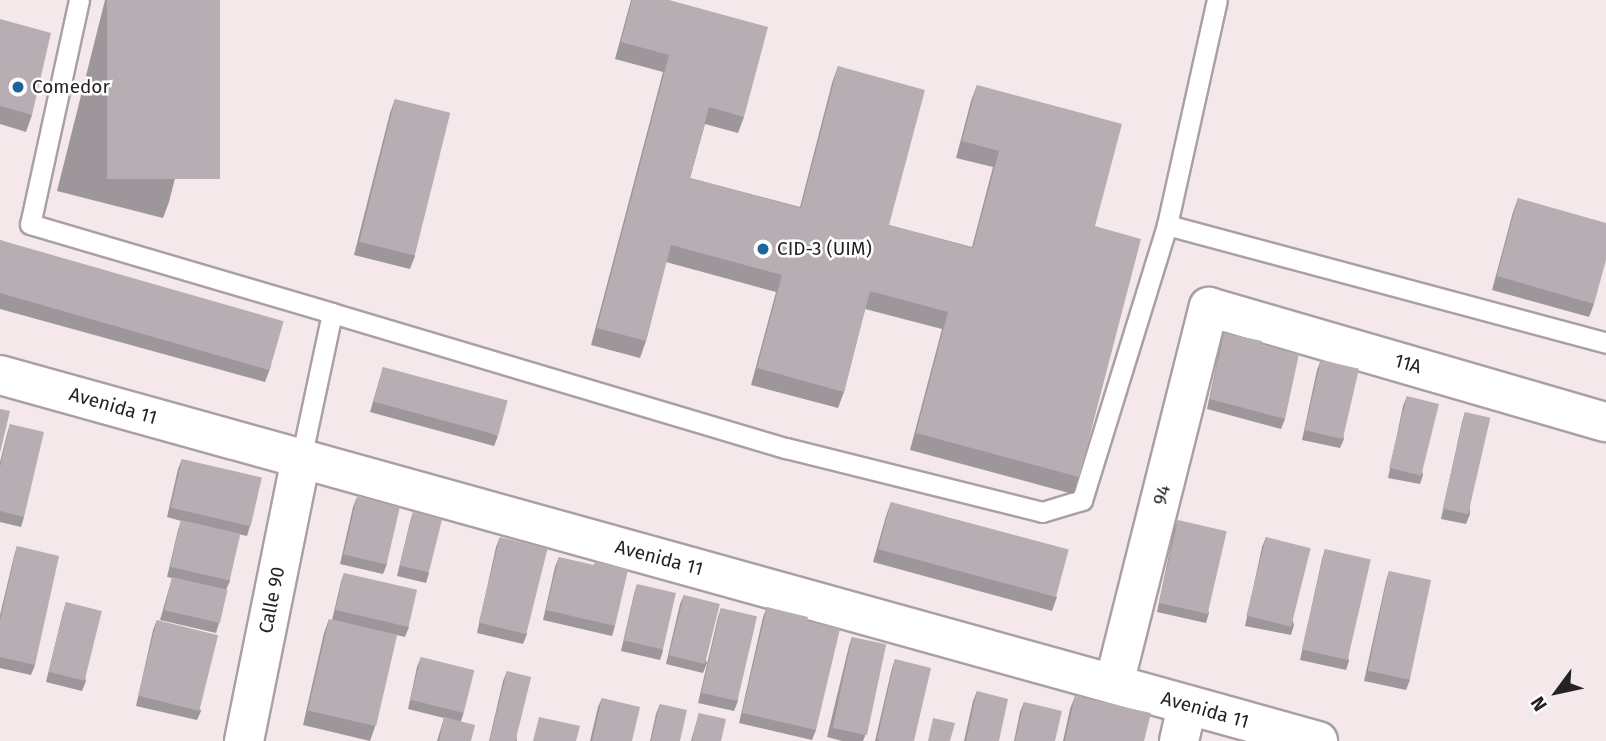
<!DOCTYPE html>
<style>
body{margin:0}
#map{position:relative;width:1606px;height:741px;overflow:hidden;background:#f4e8eb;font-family:"Fira Sans",sans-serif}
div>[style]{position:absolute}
.roads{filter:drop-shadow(2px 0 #aaa0a3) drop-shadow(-2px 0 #aaa0a3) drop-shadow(0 2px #aaa0a3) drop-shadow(0 -2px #aaa0a3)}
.lane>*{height:19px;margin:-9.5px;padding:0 9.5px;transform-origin:9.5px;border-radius:9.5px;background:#fff}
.street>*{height:38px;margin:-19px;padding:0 19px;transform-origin:19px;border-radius:19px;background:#fff}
.wall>*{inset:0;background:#9d969b}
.building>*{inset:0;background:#b7aeb4;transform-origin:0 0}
.dots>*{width:19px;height:19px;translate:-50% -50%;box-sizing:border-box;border:4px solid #fff;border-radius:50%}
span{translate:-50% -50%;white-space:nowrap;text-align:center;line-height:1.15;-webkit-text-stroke:5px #fff;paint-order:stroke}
.poi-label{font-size:19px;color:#262123}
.left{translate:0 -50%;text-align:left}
.street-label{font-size:19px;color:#262123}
.north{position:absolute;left:1522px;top:657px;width:70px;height:70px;-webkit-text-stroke:5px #fff;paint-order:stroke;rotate:237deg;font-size:19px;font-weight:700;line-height:28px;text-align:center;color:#262123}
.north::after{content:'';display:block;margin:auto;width:24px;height:32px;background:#262123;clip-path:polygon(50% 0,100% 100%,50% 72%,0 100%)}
</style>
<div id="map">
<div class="roads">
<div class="lane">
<i style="left:79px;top:0;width:229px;rotate:102.3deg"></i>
<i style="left:30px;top:224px;width:315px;rotate:16.4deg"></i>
<i style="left:1167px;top:225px;width:230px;rotate:-77.5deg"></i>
<i style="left:301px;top:459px;width:149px;rotate:-78deg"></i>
<i style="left:332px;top:313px;width:474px;rotate:16.6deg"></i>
<i style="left:786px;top:448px;width:264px;rotate:14deg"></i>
<i style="left:1042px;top:512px;width:42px;rotate:-16.7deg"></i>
<i style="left:1082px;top:500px;width:288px;rotate:-72.8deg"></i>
<i style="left:1167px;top:225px;width:455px;rotate:15deg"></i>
</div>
<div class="street">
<i style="left:0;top:375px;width:1368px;rotate:15.52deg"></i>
<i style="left:1114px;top:684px;width:389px;rotate:-75.9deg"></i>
<i style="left:1209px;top:307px;width:413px;rotate:16.2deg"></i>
<i style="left:244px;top:741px;width:288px;rotate:-78.6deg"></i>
<i style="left:1179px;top:741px;width:37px;rotate:-77deg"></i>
</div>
</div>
<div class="wall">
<i style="clip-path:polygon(105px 0,220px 0,169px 202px,163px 218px,57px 191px)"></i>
<i style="clip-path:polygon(631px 0,669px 0,744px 117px,738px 133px,705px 124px,690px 178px,800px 207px,832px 83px,838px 66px,889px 225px,972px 247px,993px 167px,956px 158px,971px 101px,977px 85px,1095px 226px,1079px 477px,1073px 494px,910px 450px,942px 329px,865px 309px,844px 392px,838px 408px,751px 385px,776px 292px,666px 262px,646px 341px,640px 358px,591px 345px,663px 72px,615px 59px)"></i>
<i style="clip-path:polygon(0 19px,32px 115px,26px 132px,0 124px)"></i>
<i style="clip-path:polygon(395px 99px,415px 256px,410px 269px,354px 255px,390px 113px)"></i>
<i style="clip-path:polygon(1518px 198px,1594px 304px,1589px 317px,1492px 290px,1513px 212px)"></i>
<i style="clip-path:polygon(0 240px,271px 366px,265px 382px,0 309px)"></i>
<i style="clip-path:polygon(1224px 333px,1261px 345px,1285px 419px,1281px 429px,1207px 409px,1221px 343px)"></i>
<i style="clip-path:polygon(1321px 360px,1344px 439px,1340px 448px,1302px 440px,1317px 370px)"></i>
<i style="clip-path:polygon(383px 367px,498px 436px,494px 446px,370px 412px)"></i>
<i style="clip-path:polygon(1407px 396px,1423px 475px,1420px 484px,1388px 478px,1403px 406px)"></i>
<i style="clip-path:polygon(1465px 412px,1470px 514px,1466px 524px,1441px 519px,1462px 422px)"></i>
<i style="clip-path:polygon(10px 424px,24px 517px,21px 527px,0 522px,0 462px,7px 434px)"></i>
<i style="clip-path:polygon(182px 459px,250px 526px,247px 536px,229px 532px,230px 581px,226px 590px,219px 623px,216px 633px,160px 620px,172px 578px,167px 577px,178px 530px,181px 521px,167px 517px,178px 469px)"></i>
<i style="clip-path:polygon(357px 497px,387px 564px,383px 574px,340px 564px,353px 507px)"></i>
<i style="clip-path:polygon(891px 502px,1057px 597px,1052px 611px,873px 562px,886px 516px)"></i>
<i style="clip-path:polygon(413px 512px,429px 573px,426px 583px,397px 576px,410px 522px)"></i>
<i style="clip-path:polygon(1178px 520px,1209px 613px,1206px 623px,1157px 612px,1174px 530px)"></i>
<i style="clip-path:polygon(500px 537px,527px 634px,523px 644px,477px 633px,496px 547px)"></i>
<i style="clip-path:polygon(1266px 537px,1294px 625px,1291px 635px,1245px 626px,1262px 547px)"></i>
<i style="clip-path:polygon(17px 546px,35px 665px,31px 675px,0 668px,0 615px,14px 556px)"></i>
<i style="clip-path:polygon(1325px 549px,1349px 661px,1346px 670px,1300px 660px,1322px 559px)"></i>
<i style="clip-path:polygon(559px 557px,615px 626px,612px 636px,543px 620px,555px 567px)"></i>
<i style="clip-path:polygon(1389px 571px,1410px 680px,1406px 690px,1364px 681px,1386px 581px)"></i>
<i style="clip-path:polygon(344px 573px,409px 627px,405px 637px,332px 620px,341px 582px)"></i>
<i style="clip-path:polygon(637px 584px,663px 651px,660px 660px,621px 651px,634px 594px)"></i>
<i style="clip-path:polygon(684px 595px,707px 663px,703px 673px,666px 664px,680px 604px)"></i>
<i style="clip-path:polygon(66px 602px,86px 681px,82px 691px,46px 682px,63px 612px)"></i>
<i style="clip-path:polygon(767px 607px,807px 621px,816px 730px,812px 740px,739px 723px,763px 617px)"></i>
<i style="clip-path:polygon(721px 608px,738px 701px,734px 711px,698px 703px,718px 617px)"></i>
<i style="clip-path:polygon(329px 619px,375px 727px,370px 741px,303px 725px,324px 633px)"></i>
<i style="clip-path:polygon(157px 620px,201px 711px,197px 720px,136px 706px,153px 630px)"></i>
<i style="clip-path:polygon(852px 637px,865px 736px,863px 741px,842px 741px,827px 737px,849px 646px)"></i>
<i style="clip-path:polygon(421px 657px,464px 712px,461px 721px,471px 741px,437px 741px,444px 718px,408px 709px,417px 667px)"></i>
<i style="clip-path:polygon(895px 659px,914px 741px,875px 741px,892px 668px)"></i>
<i style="clip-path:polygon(507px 671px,517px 741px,489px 741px,503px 681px)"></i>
<i style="clip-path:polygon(977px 691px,999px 741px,964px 741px,973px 701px)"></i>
<i style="clip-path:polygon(1075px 696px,1144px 741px,1063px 741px,1070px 709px)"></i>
<i style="clip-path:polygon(602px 698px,632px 741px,590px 741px,598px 707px)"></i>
<i style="clip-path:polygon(1024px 702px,1055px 741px,1014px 741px,1020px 712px)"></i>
<i style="clip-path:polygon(660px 704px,680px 741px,650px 741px,656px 714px)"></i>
<i style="clip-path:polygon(699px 713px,721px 741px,691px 741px)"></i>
</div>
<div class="building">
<i style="left:107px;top:0;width:113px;height:179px"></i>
<i style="clip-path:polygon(632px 0,669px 0,768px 27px,744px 117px,709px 107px,690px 178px,801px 208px,838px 66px,925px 90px,889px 225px,973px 248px,999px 151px,962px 141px,977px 85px,1122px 124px,1095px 226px,1141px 239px,1079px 477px,916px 433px,948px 312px,870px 291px,844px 392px,757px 368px,782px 275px,671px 245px,646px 341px,597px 328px,669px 55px,621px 42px)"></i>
<i style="clip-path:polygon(0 19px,51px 33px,32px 115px,0 106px)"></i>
<i style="left:395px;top:99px;width:57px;height:147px;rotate:14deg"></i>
<i style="clip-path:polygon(1518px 198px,1606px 223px,1606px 260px,1594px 304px,1497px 276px)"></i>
<i style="left:0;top:240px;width:295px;height:51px;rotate:16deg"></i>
<i style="clip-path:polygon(1224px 333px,1262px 341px,1261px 345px,1299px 354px,1285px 419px,1210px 399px)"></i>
<i style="left:1321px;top:360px;width:39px;height:72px;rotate:13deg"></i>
<i style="left:383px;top:367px;width:129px;height:36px;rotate:15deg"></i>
<i style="left:1407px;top:396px;width:33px;height:74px;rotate:14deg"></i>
<i style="clip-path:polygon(0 409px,10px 411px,0 453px)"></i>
<i style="left:1465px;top:412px;width:26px;height:99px;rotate:13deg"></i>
<i style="clip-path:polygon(10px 424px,44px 432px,24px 517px,0 511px,0 467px)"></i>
<i style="left:182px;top:459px;width:82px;height:50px;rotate:13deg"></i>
<i style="left:357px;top:497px;width:44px;height:59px;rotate:13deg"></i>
<i style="left:891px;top:502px;width:184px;height:49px;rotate:15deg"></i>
<i style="left:413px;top:512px;width:30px;height:55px;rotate:14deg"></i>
<i style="left:181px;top:520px;width:61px;height:48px;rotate:13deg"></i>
<i style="left:1178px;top:520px;width:50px;height:85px;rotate:13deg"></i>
<i style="left:500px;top:537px;width:49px;height:88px;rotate:14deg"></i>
<i style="left:1266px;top:537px;width:46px;height:81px;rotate:14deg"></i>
<i style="clip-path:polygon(17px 546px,59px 556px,35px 665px,0 657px,0 621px)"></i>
<i style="left:1325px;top:549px;width:47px;height:103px;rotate:13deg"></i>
<i style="clip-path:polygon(559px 557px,594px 565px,595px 561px,628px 570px,615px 626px,546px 610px)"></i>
<i style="left:1389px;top:571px;width:43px;height:102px;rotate:12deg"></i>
<i style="left:344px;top:573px;width:75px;height:38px;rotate:13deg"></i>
<i style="left:172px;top:577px;width:57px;height:34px;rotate:13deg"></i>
<i style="left:637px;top:584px;width:40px;height:58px;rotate:13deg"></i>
<i style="left:684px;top:595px;width:37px;height:62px;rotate:14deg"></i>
<i style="left:66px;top:602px;width:37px;height:72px;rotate:14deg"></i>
<i style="clip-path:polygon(767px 607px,808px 617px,807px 621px,840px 629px,816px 730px,742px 713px)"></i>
<i style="left:721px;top:608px;width:37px;height:87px;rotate:13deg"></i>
<i style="left:329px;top:619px;width:70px;height:94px;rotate:13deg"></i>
<i style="left:157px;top:620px;width:63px;height:78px;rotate:14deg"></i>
<i style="left:852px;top:637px;width:35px;height:93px;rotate:12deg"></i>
<i style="left:421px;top:657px;width:55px;height:44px;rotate:14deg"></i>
<i style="clip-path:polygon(895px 659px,931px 668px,914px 741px,881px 741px,877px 740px)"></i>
<i style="left:507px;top:671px;width:25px;height:72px;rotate:14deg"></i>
<i style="clip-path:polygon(977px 691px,1008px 699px,999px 741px,966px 741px)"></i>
<i style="clip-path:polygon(1075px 696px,1151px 713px,1144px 741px,1065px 741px)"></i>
<i style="clip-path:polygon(602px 698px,640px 707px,632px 741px,592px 741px)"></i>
<i style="clip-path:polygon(1024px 702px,1062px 711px,1055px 741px,1015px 741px)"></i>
<i style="clip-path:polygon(660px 704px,687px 710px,680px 741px,651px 741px)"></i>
<i style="clip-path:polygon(699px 713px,726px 719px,721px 741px,692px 741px)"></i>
<i style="clip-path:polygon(444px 717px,475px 725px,471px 741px,439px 741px)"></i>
<i style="clip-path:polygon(539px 717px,580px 726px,576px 741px,533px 741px)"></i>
<i style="clip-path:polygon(933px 718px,955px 723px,950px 741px,928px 741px)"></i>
</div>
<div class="dots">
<i style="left:18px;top:87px;background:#1c6598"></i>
<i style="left:763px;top:249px;background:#1c6598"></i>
</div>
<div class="poi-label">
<span class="left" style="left:32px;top:87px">Comedor</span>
<span class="left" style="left:777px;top:249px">CID-3 (UIM)</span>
</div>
<div class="street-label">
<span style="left:1408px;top:364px;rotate:16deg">11A</span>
<span style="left:113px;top:406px;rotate:16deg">Avenida 11</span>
<span style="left:1162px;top:495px;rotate:-76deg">94</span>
<span style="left:659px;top:558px;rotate:15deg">Avenida 11</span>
<span style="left:272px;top:600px;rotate:-79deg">Calle 90</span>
<span style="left:1205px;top:710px;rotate:16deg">Avenida 11</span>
</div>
<div class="north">N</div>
</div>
